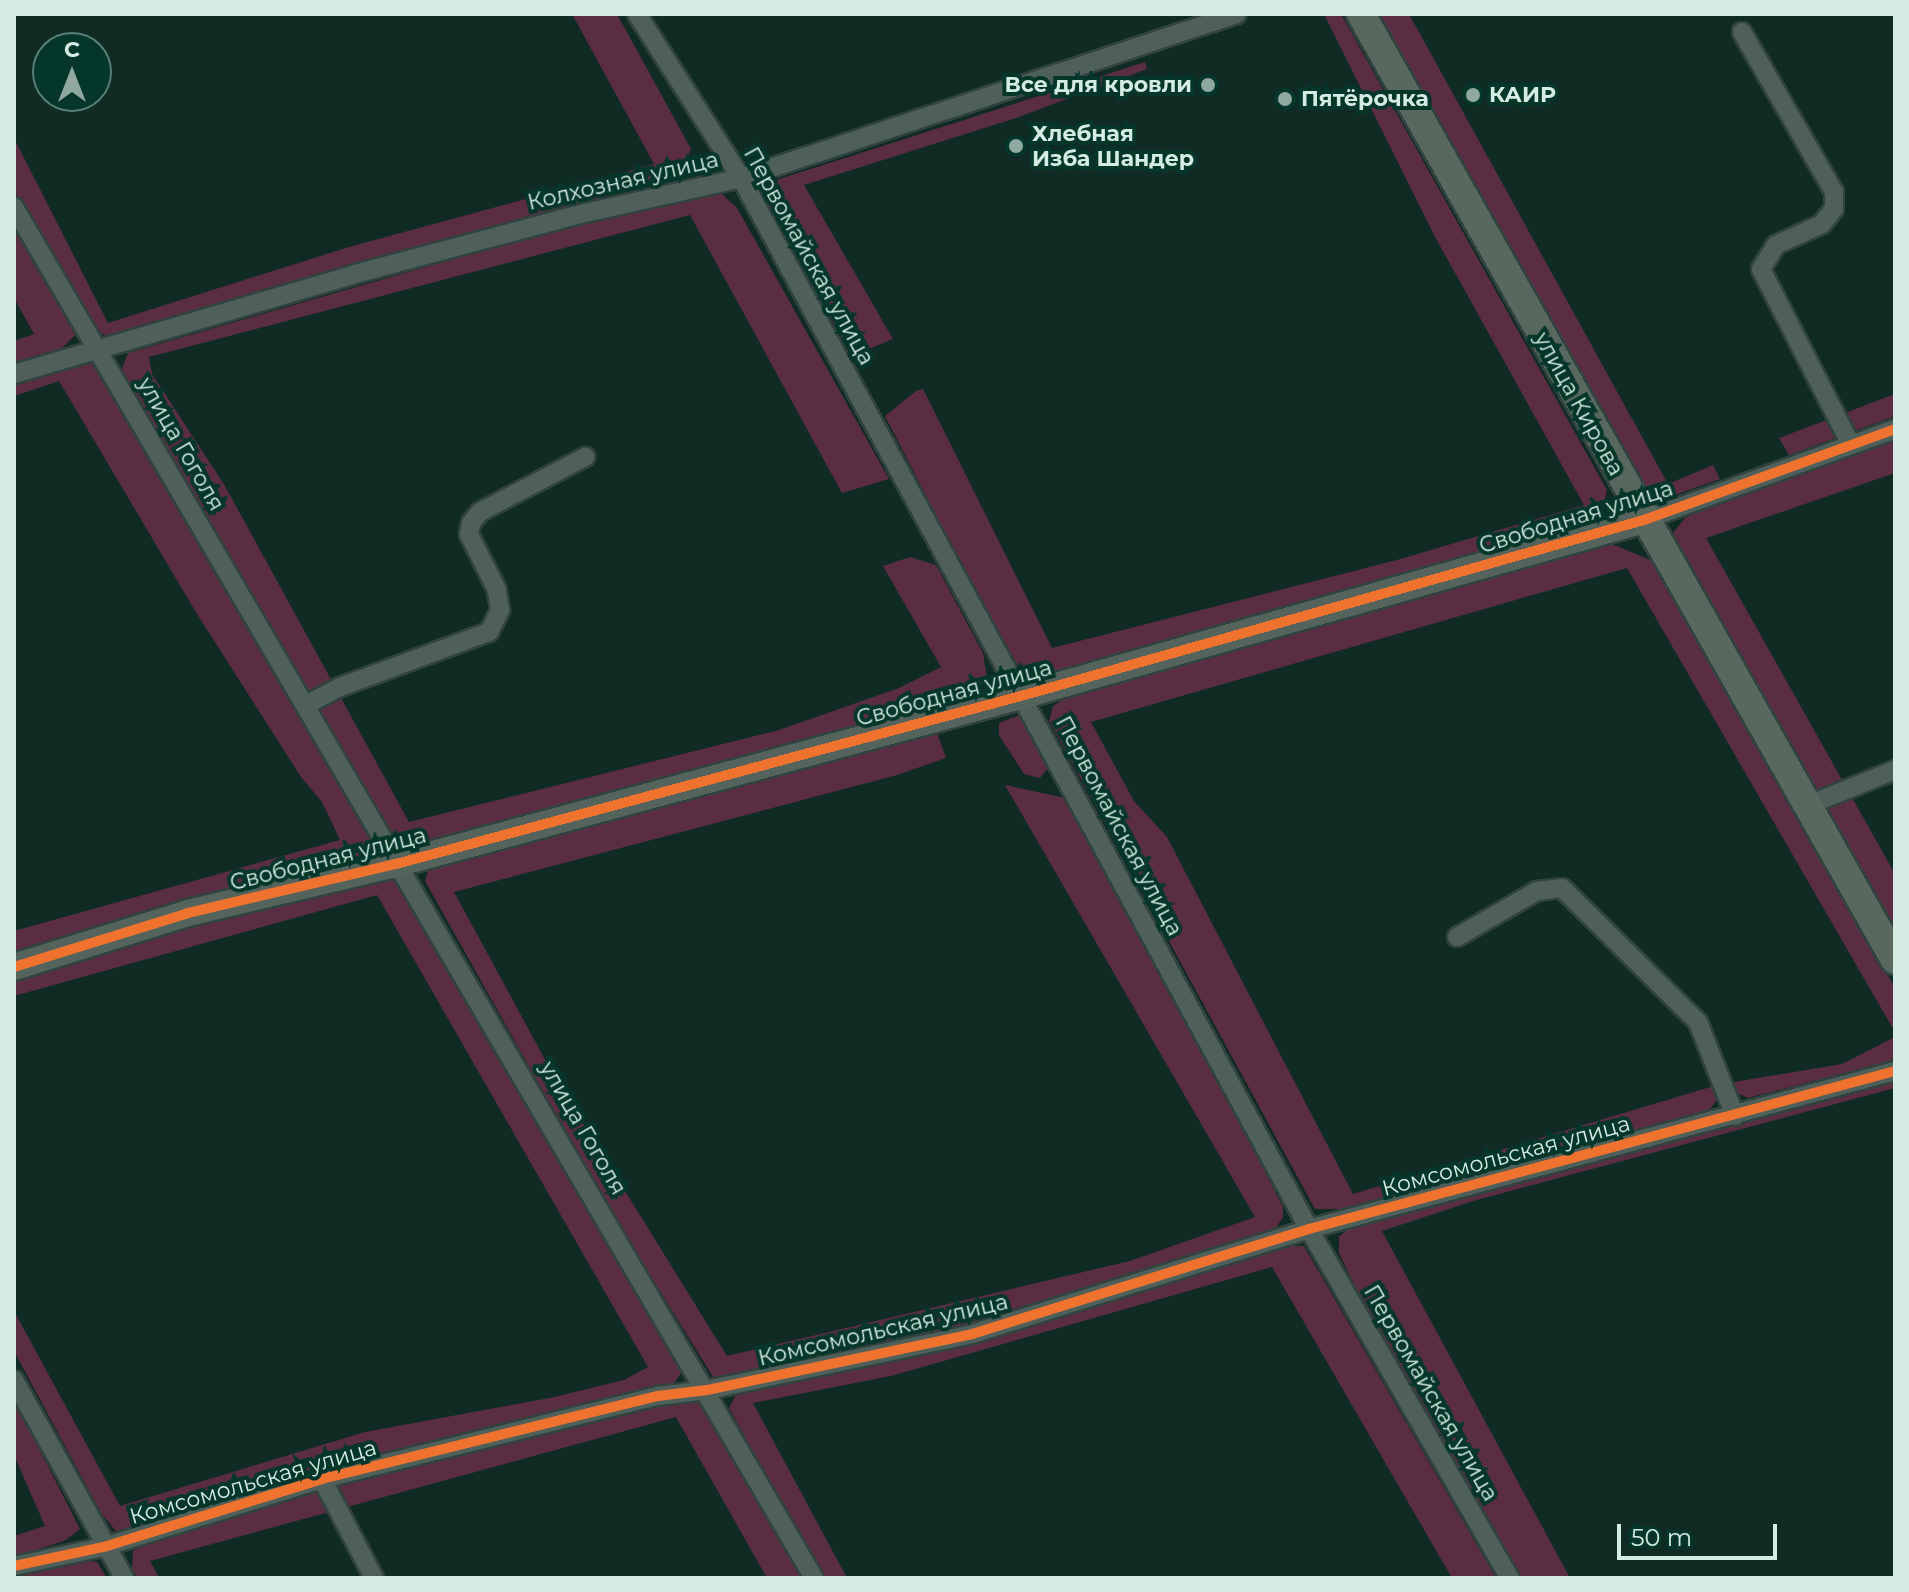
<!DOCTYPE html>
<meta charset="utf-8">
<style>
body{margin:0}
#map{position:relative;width:1909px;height:1592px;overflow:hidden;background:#102b24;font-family:Montserrat,sans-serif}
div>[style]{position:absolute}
.green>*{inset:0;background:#5a2d43}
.roads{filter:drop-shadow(2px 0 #31433e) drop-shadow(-2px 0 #31433e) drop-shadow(0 2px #31433e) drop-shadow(0 -2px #31433e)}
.street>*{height:18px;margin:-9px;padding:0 9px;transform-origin:9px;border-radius:9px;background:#4f605a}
.secondary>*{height:26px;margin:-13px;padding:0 13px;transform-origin:13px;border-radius:13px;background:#54645c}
.primary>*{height:28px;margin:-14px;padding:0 14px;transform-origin:14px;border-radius:14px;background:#59685e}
.cycleway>*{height:10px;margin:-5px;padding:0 5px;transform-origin:5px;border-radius:5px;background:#ef722f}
.dots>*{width:22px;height:22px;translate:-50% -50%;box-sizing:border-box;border:4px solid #05362a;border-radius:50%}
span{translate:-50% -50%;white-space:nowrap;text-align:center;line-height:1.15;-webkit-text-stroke:8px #05362a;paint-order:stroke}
.poi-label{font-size:22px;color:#d4ece3;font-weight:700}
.right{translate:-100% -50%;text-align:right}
.left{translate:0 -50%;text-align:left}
.street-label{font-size:22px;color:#d4ece3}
.frame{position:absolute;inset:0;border:16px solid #d4ece3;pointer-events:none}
.north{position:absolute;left:32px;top:32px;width:80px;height:80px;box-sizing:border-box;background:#05362a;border:2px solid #587f74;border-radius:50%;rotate:0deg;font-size:22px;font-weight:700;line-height:32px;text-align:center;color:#d4ece3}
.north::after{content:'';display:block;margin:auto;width:28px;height:36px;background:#8fa8a0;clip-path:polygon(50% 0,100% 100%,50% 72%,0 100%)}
.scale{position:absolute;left:1617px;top:1524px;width:160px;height:36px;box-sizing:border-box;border:4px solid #d4ece3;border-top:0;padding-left:10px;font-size:24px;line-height:28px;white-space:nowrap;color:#d4ece3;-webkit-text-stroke:6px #05362a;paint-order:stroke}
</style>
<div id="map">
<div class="green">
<i style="clip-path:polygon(572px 14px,617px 14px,691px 149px,685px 166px,663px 181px,341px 268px,115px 337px,98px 333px,14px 191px,14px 138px,108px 323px,349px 247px,654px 164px)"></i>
<i style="clip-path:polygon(1324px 14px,1341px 14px,1607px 490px,1603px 507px,1588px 523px,1075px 667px,1044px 674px,1025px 671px,1008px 655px,885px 416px,916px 391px,923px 389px,1052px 648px,1397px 560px,1584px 505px,1434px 235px)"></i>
<i style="clip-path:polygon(1377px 14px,1409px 14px,1668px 484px,1713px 465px,1720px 479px,1655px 502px)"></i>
<i style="clip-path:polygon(1145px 62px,1147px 69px,1016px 118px,804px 185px,893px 339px,859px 353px,842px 339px,763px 198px,770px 182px)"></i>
<i style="clip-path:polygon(719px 191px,737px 208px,889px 479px,842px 493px,690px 215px,149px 357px,152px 374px,225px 486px,409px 822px,779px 730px,899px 688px,941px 667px,883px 566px,910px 557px,936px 565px,983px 653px,987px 679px,976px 690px,952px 700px,408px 849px,394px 840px,162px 444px,122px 369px,128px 353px,540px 234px)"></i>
<i style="clip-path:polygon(14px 226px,77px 333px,62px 348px,14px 362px,14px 341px,34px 334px,14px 298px)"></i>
<i style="clip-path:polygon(94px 361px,370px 840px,366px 853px,351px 864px,14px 957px,14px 931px,340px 840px,322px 802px,301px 777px,197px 614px,59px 381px,14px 396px,14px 383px)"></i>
<i style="clip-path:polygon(1895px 394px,1895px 416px,1789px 455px,1779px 438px)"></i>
<i style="clip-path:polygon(1895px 438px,1895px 473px,1706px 538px,1895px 874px,1895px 930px,1673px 533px,1685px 518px,1718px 500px)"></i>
<i style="clip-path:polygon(1607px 542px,1655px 562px,1895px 988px,1895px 1032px,1627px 568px,1091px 722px,1134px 801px,1167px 837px,1353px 1194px,1714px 1086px,1716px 1091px,1716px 1101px,1708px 1112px,1358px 1209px,1315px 1209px,1049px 721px,1053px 706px,1069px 695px)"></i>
<i style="clip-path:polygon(1019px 715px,1045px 760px,1047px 769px,1040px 778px,1024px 774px,999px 735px,999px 723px)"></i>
<i style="clip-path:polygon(937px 733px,946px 758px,897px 775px,454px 892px,554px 1076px,727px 1356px,1130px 1261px,1255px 1217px,1005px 785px,1065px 798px,1202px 1050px,1283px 1207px,1283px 1218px,1273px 1231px,1134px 1280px,968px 1327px,715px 1380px,605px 1202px,425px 881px,428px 871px,448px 860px)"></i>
<i style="clip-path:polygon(392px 874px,681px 1364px,681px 1373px,674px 1383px,652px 1391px,116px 1531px,101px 1513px,14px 1351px,14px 1311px,120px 1506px,365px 1432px,550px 1398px,624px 1380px,648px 1367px,377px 895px,14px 996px,14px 974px)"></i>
<i style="clip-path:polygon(1895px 1037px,1895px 1058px,1890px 1061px,1748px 1098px,1737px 1093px,1734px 1082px,1842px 1064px)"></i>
<i style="clip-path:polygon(1895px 1077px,1895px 1088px,1473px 1201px,1382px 1231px,1570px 1578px,1521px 1578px,1377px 1333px,1339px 1253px,1339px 1237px,1351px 1226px)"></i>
<i style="clip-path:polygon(1287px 1246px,1304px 1246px,1496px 1578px,1452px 1578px,1272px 1267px,891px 1376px,753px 1403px,847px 1578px,823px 1578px,729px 1408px,738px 1391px,983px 1340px)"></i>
<i style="clip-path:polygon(685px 1399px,699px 1401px,805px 1578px,767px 1578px,676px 1417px,150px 1561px,159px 1578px,137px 1578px,132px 1569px,133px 1551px,152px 1541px,306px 1494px)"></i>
<i style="clip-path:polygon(14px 1400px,80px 1529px,64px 1541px,14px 1557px,14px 1536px,45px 1526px,14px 1455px)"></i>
<i style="clip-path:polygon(77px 1560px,97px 1562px,107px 1578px,14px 1578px)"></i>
</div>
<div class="roads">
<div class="street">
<i style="left:637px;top:14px;width:194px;rotate:57.6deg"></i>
<i style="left:741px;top:178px;width:1195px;rotate:61.61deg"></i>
<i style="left:1309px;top:1229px;width:403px;rotate:60.1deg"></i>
<i style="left:1742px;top:32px;width:185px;rotate:60.1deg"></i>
<i style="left:1834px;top:192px;width:17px;rotate:90deg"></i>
<i style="left:1834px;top:209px;width:19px;rotate:129deg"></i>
<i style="left:1822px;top:224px;width:51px;rotate:155.5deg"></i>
<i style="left:1776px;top:245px;width:28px;rotate:122deg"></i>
<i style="left:1761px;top:269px;width:198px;rotate:62.9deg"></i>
<i style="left:14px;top:207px;width:1587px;rotate:59.74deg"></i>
<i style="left:14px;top:374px;width:355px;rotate:-16.3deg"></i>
<i style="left:355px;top:274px;width:238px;rotate:-14.9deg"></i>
<i style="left:585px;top:213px;width:160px;rotate:-12.6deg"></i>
<i style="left:741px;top:178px;width:522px;rotate:-18.3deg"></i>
<i style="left:1644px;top:520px;width:267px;rotate:-19.9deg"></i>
<i style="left:306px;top:705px;width:38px;rotate:-28deg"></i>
<i style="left:340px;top:687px;width:159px;rotate:-20.3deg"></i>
<i style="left:489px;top:632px;width:25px;rotate:-63deg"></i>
<i style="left:500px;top:610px;width:20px;rotate:-99deg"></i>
<i style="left:497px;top:590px;width:63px;rotate:-116.6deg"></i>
<i style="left:469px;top:534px;width:11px;rotate:-80deg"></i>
<i style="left:471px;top:523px;width:14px;rotate:-51deg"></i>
<i style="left:480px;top:512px;width:119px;rotate:-27.6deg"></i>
<i style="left:1806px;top:806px;width:96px;rotate:-22deg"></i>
<i style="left:1457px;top:937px;width:92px;rotate:-29.9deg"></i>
<i style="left:1537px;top:891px;width:25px;rotate:-7deg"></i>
<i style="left:1562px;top:888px;width:191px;rotate:44.6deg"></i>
<i style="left:1698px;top:1022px;width:101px;rotate:68.5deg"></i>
<i style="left:14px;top:1380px;width:227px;rotate:60.9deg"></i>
<i style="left:322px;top:1479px;width:112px;rotate:62.3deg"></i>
<i style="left:14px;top:1566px;width:95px;rotate:-12.1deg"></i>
<i style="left:107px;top:1546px;width:225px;rotate:-17.3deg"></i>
<i style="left:322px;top:1479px;width:346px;rotate:-13.9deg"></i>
<i style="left:658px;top:1396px;width:49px;rotate:-7deg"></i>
<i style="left:707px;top:1390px;width:271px;rotate:-11.9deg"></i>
<i style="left:972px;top:1334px;width:353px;rotate:-17.3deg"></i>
<i style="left:1309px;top:1229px;width:607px;rotate:-15.09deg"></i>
</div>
<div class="secondary">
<i style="left:14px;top:967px;width:182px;rotate:-17.2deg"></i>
<i style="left:188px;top:913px;width:214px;rotate:-13.3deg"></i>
<i style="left:396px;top:864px;width:647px;rotate:-15.05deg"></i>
<i style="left:1021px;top:696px;width:647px;rotate:-15.78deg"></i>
</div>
<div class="primary">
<i style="left:1361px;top:14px;width:1086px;rotate:60.56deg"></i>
</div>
</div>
<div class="cycleway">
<i style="left:14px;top:967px;width:182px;rotate:-17.2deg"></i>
<i style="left:188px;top:913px;width:214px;rotate:-13.3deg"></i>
<i style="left:396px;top:864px;width:647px;rotate:-15.05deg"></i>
<i style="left:1021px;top:696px;width:647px;rotate:-15.78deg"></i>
<i style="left:1644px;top:520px;width:267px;rotate:-19.9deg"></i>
<i style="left:14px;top:1566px;width:95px;rotate:-12.1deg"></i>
<i style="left:107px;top:1546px;width:225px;rotate:-17.3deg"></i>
<i style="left:322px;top:1479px;width:346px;rotate:-13.9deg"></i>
<i style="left:658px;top:1396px;width:49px;rotate:-7deg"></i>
<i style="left:707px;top:1390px;width:271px;rotate:-11.9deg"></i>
<i style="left:972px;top:1334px;width:353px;rotate:-17.3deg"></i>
<i style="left:1309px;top:1229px;width:607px;rotate:-15.09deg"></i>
</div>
<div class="dots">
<i style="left:1208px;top:85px;background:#8fa8a0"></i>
<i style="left:1473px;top:95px;background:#8fa8a0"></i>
<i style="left:1285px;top:99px;background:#8fa8a0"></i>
<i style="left:1016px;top:146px;background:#8fa8a0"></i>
</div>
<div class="poi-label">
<span class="right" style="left:1192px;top:85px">Все для кровли</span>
<span class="left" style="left:1489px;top:95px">КАИР</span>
<span class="left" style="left:1301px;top:99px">Пятёрочка</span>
<span class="left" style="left:1032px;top:146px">Хлебная<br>Изба Шандер</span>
</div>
<div class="street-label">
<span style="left:623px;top:181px;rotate:-13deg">Колхозная улица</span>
<span style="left:809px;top:256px;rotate:61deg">Первомайская улица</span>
<span style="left:1579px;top:404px;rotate:61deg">улица Кирова</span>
<span style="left:181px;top:444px;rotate:60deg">улица Гоголя</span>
<span style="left:1576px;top:517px;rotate:-17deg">Свободная улица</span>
<span style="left:954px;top:693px;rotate:-15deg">Свободная улица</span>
<span style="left:1119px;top:826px;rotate:62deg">Первомайская улица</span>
<span style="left:328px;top:859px;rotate:-14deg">Свободная улица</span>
<span style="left:583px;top:1128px;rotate:60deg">улица Гоголя</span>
<span style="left:1506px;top:1156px;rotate:-15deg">Комсомольская улица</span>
<span style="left:883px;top:1330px;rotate:-13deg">Комсомольская улица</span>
<span style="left:1431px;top:1393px;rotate:60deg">Первомайская улица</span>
<span style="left:253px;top:1482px;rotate:-16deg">Комсомольская улица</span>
</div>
<div class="frame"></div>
<div class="north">С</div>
<div class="scale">50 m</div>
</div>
